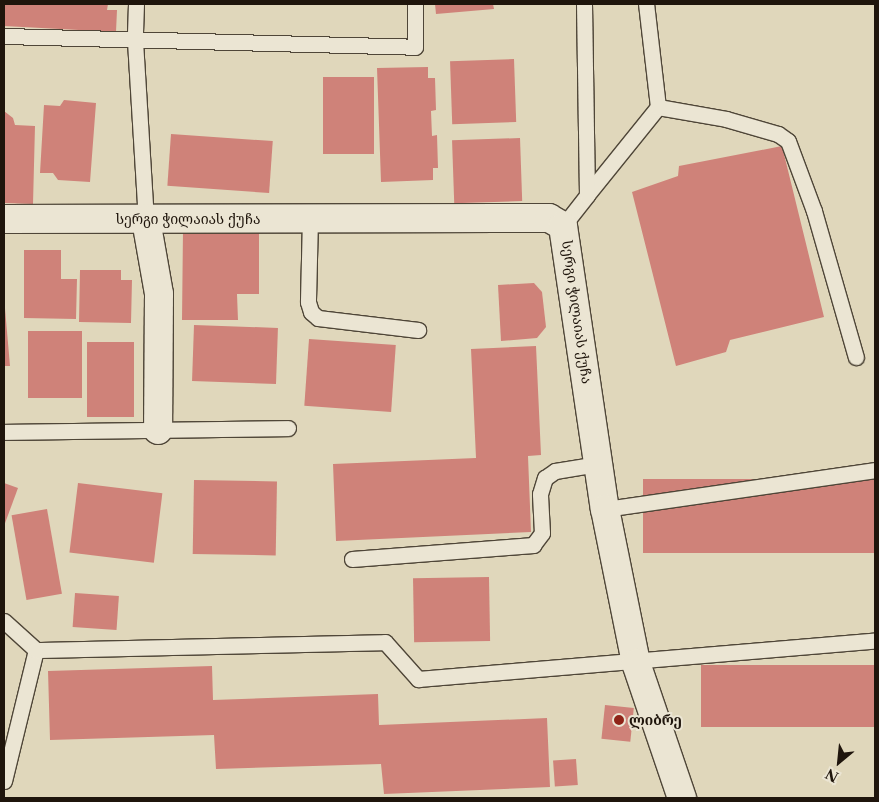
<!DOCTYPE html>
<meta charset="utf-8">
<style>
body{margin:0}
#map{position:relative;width:879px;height:802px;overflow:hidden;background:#e0d7bb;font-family:"Libre Caslon Text","Noto Serif Georgian",serif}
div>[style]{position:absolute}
.building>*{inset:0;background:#cf8279;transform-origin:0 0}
.roads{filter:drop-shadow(1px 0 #4f4638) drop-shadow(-1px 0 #4f4638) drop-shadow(0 1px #4f4638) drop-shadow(0 -1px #4f4638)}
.service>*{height:15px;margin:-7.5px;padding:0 7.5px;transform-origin:7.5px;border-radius:7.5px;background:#ebe5d3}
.minor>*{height:28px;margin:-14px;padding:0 14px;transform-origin:14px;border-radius:14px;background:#ebe5d3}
.dots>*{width:14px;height:14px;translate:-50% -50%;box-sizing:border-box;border:2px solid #ebe5d3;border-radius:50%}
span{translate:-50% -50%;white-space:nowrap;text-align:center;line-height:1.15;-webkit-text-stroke:4px #ebe5d3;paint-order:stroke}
.street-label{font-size:14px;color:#1f150c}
.poi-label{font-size:14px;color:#1f150c;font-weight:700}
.left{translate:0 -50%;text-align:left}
.frame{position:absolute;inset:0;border:5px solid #1f150c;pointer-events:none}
.north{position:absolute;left:814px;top:737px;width:50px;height:50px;-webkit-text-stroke:4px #ebe5d3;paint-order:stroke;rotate:208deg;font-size:14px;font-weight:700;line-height:20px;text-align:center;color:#1f150c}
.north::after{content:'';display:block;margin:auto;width:18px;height:22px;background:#1f150c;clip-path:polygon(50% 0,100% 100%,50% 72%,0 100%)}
</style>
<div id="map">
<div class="building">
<i style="clip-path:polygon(4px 4px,108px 4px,107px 10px,117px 10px,116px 32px,4px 26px)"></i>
<i style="clip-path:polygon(435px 4px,493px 4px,494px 9px,436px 14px)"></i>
<i style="left:514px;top:59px;width:63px;height:64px;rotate:88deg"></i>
<i style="clip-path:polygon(428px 67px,428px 78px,435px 78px,436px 110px,431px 111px,432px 136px,437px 135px,438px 168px,433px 168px,433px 180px,381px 182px,377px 68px)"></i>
<i style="left:323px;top:77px;width:51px;height:77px"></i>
<i style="clip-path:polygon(64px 100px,96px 103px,90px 182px,58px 180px,53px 173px,40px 173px,44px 105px,60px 106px)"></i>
<i style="clip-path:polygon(4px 111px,13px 118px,15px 125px,35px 126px,33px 204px,4px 203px)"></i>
<i style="left:171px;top:134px;width:102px;height:52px;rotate:4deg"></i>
<i style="left:520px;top:138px;width:63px;height:68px;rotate:88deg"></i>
<i style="clip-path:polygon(782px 146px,824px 317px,730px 340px,726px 352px,676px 366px,632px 192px,678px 176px,679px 166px)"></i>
<i style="clip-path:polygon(183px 230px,259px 231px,259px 294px,237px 294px,238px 320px,182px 320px)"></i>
<i style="clip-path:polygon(24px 250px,61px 250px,61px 279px,77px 279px,76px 319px,24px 318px)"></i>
<i style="clip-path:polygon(80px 270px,121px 270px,121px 280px,132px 280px,131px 323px,79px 322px)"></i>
<i style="clip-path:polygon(534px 283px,542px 292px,546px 327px,537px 338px,501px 341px,498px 285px)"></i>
<i style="clip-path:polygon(4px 297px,10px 366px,4px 366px)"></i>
<i style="left:194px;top:325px;width:84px;height:56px;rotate:2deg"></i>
<i style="left:82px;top:331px;width:67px;height:54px;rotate:90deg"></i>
<i style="left:309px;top:339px;width:87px;height:67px;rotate:4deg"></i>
<i style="left:87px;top:342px;width:47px;height:75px"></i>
<i style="clip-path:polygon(536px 346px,541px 455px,528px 456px,531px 532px,336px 541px,333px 464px,476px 458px,471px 349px)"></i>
<i style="left:875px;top:479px;width:74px;height:232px;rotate:90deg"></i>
<i style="left:194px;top:480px;width:83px;height:74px;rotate:1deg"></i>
<i style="clip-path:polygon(4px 483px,18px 488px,4px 526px)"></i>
<i style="left:78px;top:483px;width:85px;height:70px;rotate:7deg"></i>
<i style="left:47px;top:509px;width:86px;height:36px;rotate:80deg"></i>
<i style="left:489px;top:577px;width:64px;height:76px;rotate:89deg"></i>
<i style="left:75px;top:593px;width:44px;height:34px;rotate:4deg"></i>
<i style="left:875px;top:665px;width:62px;height:174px;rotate:90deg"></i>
<i style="clip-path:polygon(212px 666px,213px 700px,378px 694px,379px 725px,547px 718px,550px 787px,384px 794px,381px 764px,216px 769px,214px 735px,50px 740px,48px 671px)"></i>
<i style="left:605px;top:705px;width:29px;height:34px;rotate:6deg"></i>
<i style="left:576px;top:759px;width:26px;height:23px;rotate:86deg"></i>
</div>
<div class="roads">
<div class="service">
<i style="left:136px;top:4px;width:37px;rotate:92deg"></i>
<i style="left:135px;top:41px;width:179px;rotate:86.5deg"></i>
<i style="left:4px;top:36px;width:411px;rotate:1.5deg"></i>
<i style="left:415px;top:47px;width:43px;rotate:-90deg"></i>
<i style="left:658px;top:107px;width:69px;rotate:10deg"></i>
<i style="left:726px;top:119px;width:54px;rotate:16.1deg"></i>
<i style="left:778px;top:134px;width:12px;rotate:35deg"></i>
<i style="left:788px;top:141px;width:75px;rotate:69.6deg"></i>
<i style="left:814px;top:211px;width:152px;rotate:74deg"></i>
<i style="left:587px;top:195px;width:113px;rotate:-51.1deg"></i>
<i style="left:658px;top:107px;width:104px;rotate:-96.6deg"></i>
<i style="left:310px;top:218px;width:84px;rotate:91.4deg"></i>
<i style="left:308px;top:302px;width:10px;rotate:73deg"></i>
<i style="left:311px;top:312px;width:9px;rotate:41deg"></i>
<i style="left:318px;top:318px;width:101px;rotate:6.8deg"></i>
<i style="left:563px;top:226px;width:39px;rotate:-52deg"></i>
<i style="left:587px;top:195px;width:191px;rotate:-90.9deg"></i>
<i style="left:4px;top:432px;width:284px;rotate:-0.8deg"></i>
<i style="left:605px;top:509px;width:273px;rotate:-8.2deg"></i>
<i style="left:352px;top:559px;width:182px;rotate:-4.4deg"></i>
<i style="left:533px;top:545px;width:15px;rotate:-53deg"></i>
<i style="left:542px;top:533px;width:39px;rotate:-93deg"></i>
<i style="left:540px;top:494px;width:17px;rotate:-73deg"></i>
<i style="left:545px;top:478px;width:12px;rotate:-35deg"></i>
<i style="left:555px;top:471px;width:44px;rotate:-9.2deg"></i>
<i style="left:4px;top:621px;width:43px;rotate:42.2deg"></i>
<i style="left:4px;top:781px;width:135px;rotate:-76.3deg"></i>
<i style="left:36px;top:650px;width:349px;rotate:-1.3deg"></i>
<i style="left:385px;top:642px;width:50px;rotate:48.3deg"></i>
<i style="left:418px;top:679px;width:459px;rotate:-4.8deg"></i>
</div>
<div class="minor">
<i style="left:4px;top:219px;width:524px;rotate:-0.11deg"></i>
<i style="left:528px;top:218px;width:21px"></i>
<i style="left:549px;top:218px;width:16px;rotate:30deg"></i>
<i style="left:563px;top:226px;width:286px;rotate:81.6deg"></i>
<i style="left:605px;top:509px;width:157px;rotate:78.6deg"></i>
<i style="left:636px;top:663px;width:143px;rotate:71.2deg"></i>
<i style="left:146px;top:220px;width:75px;rotate:80deg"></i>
<i style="left:159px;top:294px;width:136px;rotate:90.4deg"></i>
</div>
</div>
<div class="dots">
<i style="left:619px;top:720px;background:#8f2418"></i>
</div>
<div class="street-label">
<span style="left:188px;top:219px">სერგი ჭილაიას ქუჩა</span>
<span style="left:577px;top:312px;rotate:82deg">სერგი ჭილაიას ქუჩა</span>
</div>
<div class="poi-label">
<span class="left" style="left:629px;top:720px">ლიბრე</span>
</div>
<div class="frame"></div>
<div class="north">N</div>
</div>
